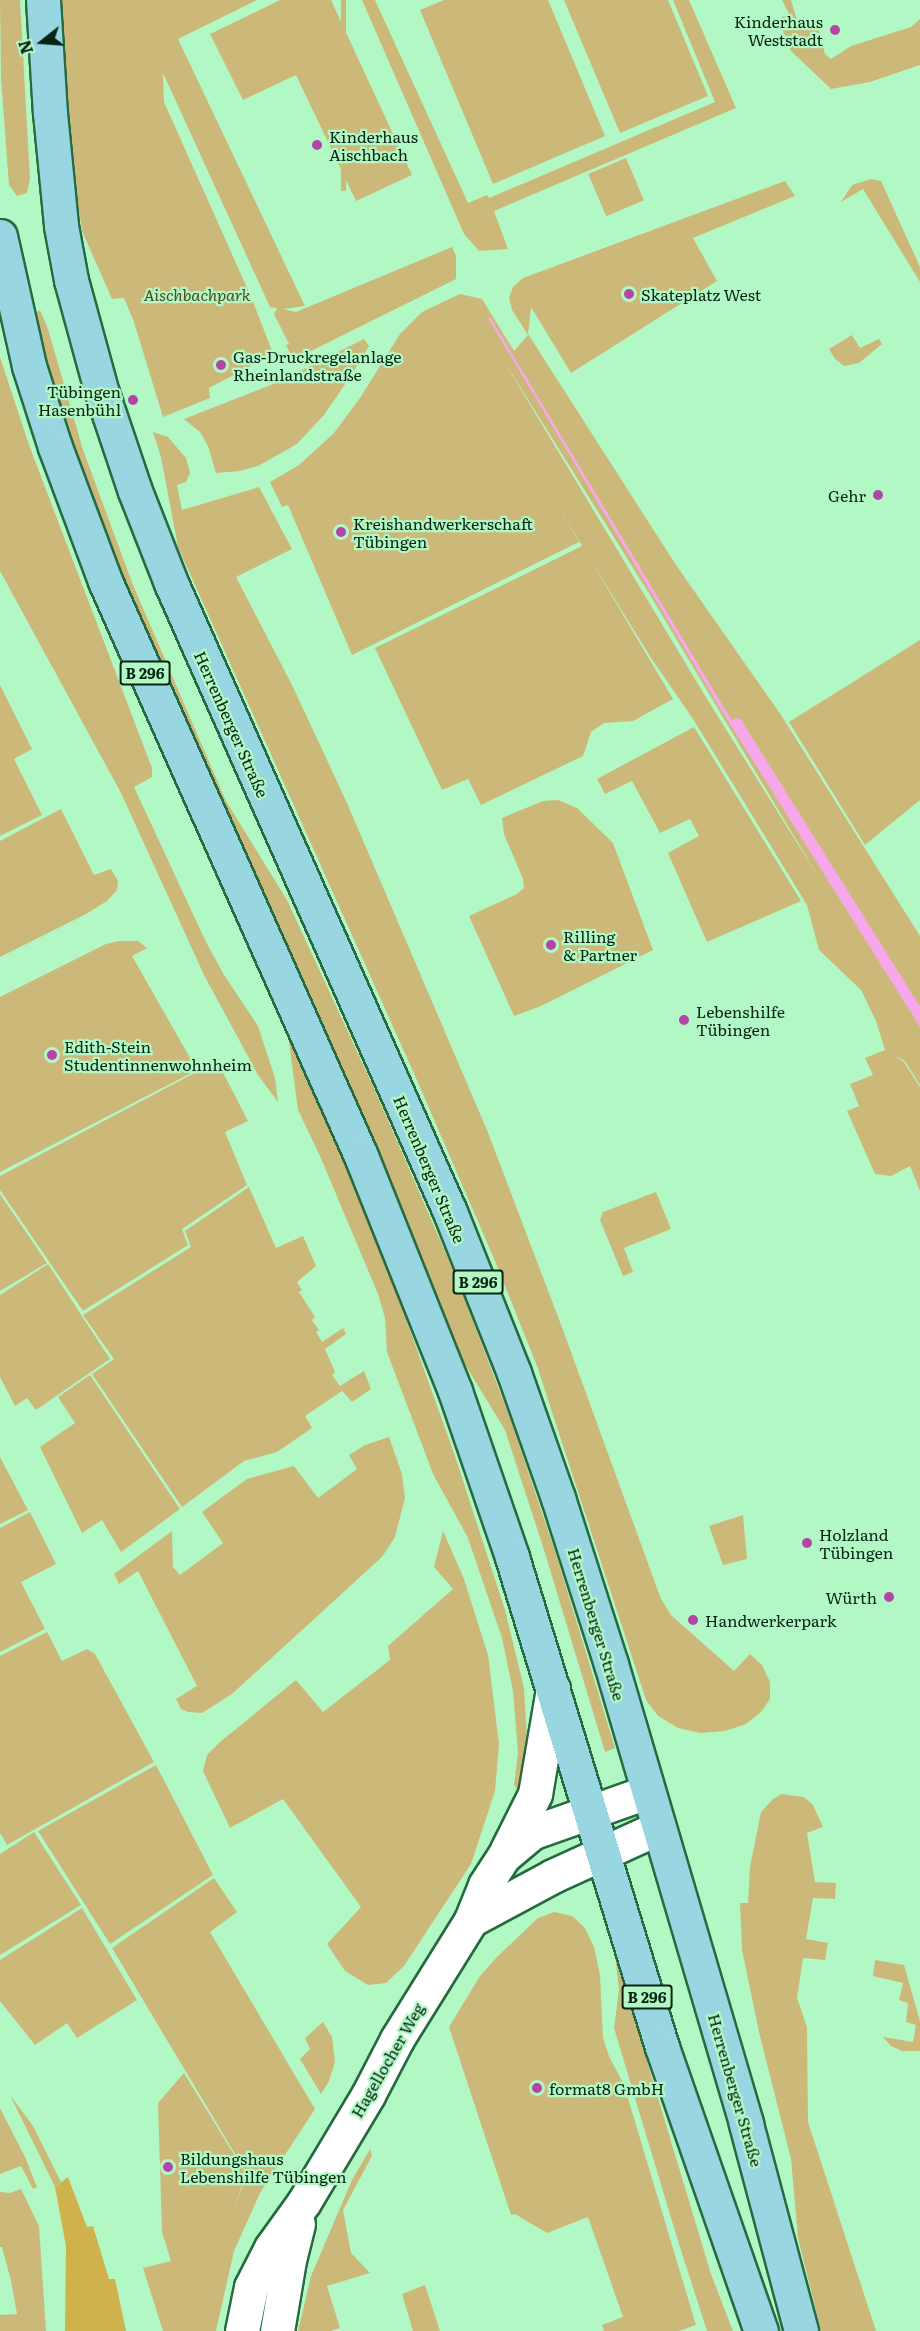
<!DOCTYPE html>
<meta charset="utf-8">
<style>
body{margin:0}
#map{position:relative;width:920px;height:2331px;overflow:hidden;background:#b2f8c5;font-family:Literata,serif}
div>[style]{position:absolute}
.green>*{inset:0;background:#ccb97a;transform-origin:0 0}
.forest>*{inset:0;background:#d0b24c}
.water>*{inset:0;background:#f7a8ea}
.stream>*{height:10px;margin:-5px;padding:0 5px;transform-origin:5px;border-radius:5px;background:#f7a8ea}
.roads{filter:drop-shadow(2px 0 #266b3f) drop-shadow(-2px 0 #266b3f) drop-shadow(0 2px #266b3f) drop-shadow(0 -2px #266b3f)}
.secondary>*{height:33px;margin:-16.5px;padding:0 16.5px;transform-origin:16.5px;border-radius:16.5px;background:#fff}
.primary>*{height:33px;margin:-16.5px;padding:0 16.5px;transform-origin:16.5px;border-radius:16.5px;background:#98d6e2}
.dots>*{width:16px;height:16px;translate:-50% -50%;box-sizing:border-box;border:3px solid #b2f8c5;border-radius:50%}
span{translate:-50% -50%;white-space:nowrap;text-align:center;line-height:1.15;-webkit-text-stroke:4.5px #b2f8c5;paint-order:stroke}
.shield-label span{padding:2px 4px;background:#b2f8c5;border:2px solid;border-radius:4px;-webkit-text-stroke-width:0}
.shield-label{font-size:15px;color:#072412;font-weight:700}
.poi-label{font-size:16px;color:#072412}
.right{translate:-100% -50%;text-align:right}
.left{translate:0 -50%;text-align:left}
.park-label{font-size:16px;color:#54471d;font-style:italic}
.street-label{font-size:16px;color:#072412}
.north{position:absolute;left:12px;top:12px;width:60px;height:60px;-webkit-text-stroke:4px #b2f8c5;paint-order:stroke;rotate:253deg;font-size:16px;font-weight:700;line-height:24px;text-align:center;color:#072412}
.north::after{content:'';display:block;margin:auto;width:21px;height:27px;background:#072412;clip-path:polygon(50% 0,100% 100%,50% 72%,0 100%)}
</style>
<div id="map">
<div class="green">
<i style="clip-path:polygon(0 0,20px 0,30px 179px,27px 193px,17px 196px,9px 185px,1px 79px)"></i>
<i style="clip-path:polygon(59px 0,257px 0,178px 39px,305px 306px,283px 309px,296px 312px,452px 247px,456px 256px,456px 279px,293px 360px,286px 345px,289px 344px,274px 314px,277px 308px,270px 307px,163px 73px,164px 102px,252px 299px,272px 351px,247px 368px,209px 388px,210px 398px,163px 417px,134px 322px,124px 298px,112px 299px,82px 231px,64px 108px)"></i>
<i style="clip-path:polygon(280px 0,331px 0,412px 175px,356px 201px,296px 75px,243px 100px,210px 34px)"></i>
<i style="left:341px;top:0;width:5px;height:191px"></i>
<i style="clip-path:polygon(362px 0,375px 0,468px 203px,487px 195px,489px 198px,715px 102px,673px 0,689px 0,736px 108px,494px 211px,508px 249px,479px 251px,464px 234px)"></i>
<i style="clip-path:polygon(444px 0,548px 0,605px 136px,493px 184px,420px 10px)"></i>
<i style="clip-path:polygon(564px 0,668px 0,708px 96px,620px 133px)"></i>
<i style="clip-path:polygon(782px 0,791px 0,800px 30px,818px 27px,825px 54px,831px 59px,851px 46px,911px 27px,920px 19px,920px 65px,870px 82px,831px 89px,791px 51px,778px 19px,789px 14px)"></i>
<i style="left:626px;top:158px;width:46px;height:41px;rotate:67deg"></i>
<i style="clip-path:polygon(871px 179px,881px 181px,920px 267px,920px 282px,863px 189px,841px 202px,852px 185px)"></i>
<i style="clip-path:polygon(evenodd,785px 181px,795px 196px,693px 238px,717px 281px,571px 373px,531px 307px,528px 334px,676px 565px,781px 715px,920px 936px,920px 1085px,905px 1061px,893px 1055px,904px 1062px,920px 1087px,920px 1191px,910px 1166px,891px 1176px,875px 1174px,847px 1111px,859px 1106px,850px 1084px,873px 1075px,865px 1058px,885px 1050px,876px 1021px,861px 990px,819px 950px,807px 905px,693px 719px,651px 658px,590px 559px,673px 699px,633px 721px,604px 723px,591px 732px,583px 756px,481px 805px,468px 779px,442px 790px,375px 648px,582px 546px,555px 501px,579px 542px,352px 655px,288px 505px,282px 507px,270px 482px,299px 465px,334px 433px,360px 398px,400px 334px,422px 312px,460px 294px,482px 299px,514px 351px,528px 335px,512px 310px,509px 298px,513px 287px,523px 278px,785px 181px,502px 358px,650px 595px,819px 878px,707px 699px,502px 358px)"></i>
<i style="clip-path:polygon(40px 310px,48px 329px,83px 450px,133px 585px,226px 801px,287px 900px,373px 1086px,457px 1279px,510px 1418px,556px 1554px,615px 1748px,605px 1752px,545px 1553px,505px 1430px,458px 1353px,376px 1155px,121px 590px,72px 455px,33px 322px,33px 315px)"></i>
<i style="clip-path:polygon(852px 335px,860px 348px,879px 339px,882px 344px,859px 363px,844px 366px,835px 359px,829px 349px)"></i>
<i style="clip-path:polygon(364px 339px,369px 346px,352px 374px,324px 415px,297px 444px,258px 466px,240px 471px,216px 473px,208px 446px,200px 432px,184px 419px,276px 383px)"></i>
<i style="clip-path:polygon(0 357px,29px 445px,152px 768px,152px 777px,134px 787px,206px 942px,224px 975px,258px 1026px,275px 1078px,278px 1102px,258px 1075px,204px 975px,121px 793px,0 571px)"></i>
<i style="clip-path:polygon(153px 432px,168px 437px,186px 458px,190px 473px,186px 482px,177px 485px,182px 510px,259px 487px,292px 549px,236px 577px,293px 687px,347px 803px,487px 1130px,563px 1330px,661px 1599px,671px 1615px,734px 1671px,750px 1654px,762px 1665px,770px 1682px,770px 1699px,761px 1712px,746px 1724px,725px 1731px,700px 1733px,678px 1728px,658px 1716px,646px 1700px,537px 1366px,495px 1261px,416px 1078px,178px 547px,161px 457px)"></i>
<i style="clip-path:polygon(920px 640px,920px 800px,865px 845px,789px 722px)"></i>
<i style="clip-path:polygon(0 685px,32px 749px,14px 759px,42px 815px,0 836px)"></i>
<i style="clip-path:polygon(694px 727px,801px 901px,707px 942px,668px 853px,699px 836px,690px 819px,660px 833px,632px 781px,605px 794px,597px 779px)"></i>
<i style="clip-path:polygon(558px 800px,577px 808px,613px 843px,653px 950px,541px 1006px,514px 1016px,469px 916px,517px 894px,524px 888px,523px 879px,504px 834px,502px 818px,543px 801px)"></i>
<i style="clip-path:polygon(61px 809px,94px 875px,111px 869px,118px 881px,117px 890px,107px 901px,86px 914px,0 957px,0 841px)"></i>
<i style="clip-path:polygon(119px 941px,138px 941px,147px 948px,132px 956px,197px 1070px,0 1172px,0 997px,106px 944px)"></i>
<i style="clip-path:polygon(288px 1035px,302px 1063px,388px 1269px,454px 1453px,505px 1610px,524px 1688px,527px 1739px,518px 1790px,514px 1785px,518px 1753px,513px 1691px,502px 1638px,468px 1538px,433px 1474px,387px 1352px,385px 1318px,378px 1294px,320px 1156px,298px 1110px)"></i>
<i style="clip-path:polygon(217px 1061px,248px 1121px,225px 1132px,247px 1185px,182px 1229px,188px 1245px,83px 1311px,0 1190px,0 1176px)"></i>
<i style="clip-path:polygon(249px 1187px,276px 1248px,303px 1236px,316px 1266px,297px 1282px,302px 1290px,299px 1292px,315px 1317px,312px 1320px,319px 1330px,316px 1332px,322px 1342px,343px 1328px,346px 1334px,325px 1349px,335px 1372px,332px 1375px,340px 1386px,364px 1371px,371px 1389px,352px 1402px,342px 1391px,305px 1416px,312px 1428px,277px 1452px,244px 1461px,182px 1507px,92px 1374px,114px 1359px,83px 1315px,191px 1247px,185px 1231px)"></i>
<i style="clip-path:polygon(656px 1192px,671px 1229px,624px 1248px,633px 1272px,623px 1276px,600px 1220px,603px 1212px)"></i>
<i style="clip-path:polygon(0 1194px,47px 1263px,0 1291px)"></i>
<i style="clip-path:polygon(48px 1264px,110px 1359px,36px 1410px,27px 1398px,15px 1406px,0 1377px,0 1295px)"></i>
<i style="clip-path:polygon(90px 1375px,180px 1509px,121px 1552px,102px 1520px,82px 1533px,40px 1447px,75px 1423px,58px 1397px)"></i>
<i style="clip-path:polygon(389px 1437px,402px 1474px,405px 1498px,395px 1537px,382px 1557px,232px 1694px,202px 1713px,188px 1712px,181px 1709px,176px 1699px,197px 1686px,138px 1571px,119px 1584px,114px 1574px,172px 1531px,173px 1567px,180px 1575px,223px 1543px,202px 1512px,247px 1479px,294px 1466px,318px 1498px,357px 1469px,349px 1455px,365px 1445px)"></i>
<i style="clip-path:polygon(0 1457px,28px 1510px,0 1524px)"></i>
<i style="clip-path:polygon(30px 1512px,56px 1564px,21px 1582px,45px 1629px,0 1652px,0 1528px)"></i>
<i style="clip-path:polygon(743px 1515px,747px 1559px,723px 1565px,709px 1526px)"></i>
<i style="clip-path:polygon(443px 1531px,464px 1579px,488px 1655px,499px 1744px,495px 1791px,471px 1864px,404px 1966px,386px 1983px,368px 1985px,345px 1971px,327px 1944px,361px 1907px,283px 1799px,230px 1828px,203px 1771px,207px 1755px,220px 1742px,296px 1680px,323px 1712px,390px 1660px,388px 1646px,453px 1589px,434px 1567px)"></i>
<i style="clip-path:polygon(47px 1632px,62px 1661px,87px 1649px,95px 1654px,154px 1762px,7px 1845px,0 1833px,0 1656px)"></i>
<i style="clip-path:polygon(156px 1765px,213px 1875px,110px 1944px,38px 1831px)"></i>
<i style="clip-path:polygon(782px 1794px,804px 1797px,813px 1805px,823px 1827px,807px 1833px,815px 1882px,836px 1883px,835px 1899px,813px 1898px,806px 1939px,828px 1943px,825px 1960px,803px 1958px,797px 1998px,807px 2027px,808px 2122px,876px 2331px,821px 2331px,798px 2238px,791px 2159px,759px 2032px,742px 1950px,740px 1903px,748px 1903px,750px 1867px,761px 1812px,773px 1799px)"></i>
<i style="clip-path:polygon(34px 1832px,81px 1905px,0 1955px,0 1854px)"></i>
<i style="clip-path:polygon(214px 1878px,237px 1912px,210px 1932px,315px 2109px,260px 2193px,234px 2251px,216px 2331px,163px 2331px,143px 2268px,171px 2261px,162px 2232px,158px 2103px,184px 2073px,246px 2174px,234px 2208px,247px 2174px,112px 1948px)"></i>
<i style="clip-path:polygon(82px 1908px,137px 2000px,77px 2038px,67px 2023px,35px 2045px,0 2001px,0 1960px)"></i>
<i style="clip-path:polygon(554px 1912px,572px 1916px,585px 1928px,594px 1947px,600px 1975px,603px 2038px,609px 2056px,624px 2085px,696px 2325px,679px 2331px,604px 2331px,602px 2325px,623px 2317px,588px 2217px,547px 2233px,515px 2214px,511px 2215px,449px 2027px,480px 1976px,498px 1956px,538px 1918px)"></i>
<i style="clip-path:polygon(615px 1955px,711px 2274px,733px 2331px,707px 2331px,678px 2241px,614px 2028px,619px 1989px)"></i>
<i style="clip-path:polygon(875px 1960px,904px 1965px,920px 2021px,920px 2051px,902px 2051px,891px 2046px,883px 2037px,913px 2042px,916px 2025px,906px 2022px,908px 2003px,899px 2000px,903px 1983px,873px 1976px)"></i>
<i style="clip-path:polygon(323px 2022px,332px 2037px,335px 2062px,329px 2081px,321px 2094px,300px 2059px,310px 2049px,305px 2038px)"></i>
<i style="clip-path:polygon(10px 2095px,33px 2126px,61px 2182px,55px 2187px)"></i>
<i style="clip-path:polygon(0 2108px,25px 2157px,37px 2187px,33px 2189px,21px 2166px,0 2174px)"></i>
<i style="clip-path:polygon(370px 2149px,372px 2156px,343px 2210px,351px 2253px,370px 2273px,327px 2286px,340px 2328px,330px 2331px,298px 2331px,311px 2276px,352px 2180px)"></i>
<i style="clip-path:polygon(21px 2189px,39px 2226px,46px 2331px,0 2331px,0 2315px,17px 2314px,11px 2281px,2px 2247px,0 2247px,0 2192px,10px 2193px)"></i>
<i style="clip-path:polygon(425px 2285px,440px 2331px,413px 2331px,402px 2294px)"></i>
</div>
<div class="forest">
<i style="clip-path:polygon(68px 2177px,87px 2227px,93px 2226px,109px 2279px,115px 2279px,126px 2331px,65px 2331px,66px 2246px,55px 2187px)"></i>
</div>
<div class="water">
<i style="clip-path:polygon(490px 317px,723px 706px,920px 1022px,920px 1027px,720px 708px,488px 318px)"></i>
</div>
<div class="stream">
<i style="left:737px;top:723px;width:345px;rotate:58deg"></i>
</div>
<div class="roads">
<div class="secondary">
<i style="left:507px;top:1850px;width:63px;rotate:-63.4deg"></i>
<i style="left:535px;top:1794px;width:107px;rotate:-80.3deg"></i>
<i style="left:471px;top:1920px;width:93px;rotate:-28.2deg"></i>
<i style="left:553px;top:1876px;width:115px;rotate:-24.6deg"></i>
<i style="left:242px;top:2331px;width:45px;rotate:-78.4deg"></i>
<i style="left:251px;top:2287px;width:44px;rotate:-62.9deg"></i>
<i style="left:271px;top:2248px;width:57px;rotate:-54.3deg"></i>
<i style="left:304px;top:2202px;width:125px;rotate:-59.1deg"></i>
<i style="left:368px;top:2095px;width:63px;rotate:-62.6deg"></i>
<i style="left:397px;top:2039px;width:140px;rotate:-58.1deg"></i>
<i style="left:471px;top:1920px;width:38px;rotate:-68deg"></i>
<i style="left:485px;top:1885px;width:35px;rotate:-57deg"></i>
<i style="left:504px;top:1856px;width:35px;rotate:-40deg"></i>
<i style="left:531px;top:1833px;width:123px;rotate:-19.5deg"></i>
<i style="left:277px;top:2331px;width:72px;rotate:-80.4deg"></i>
<i style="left:289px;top:2260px;width:37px;rotate:-76deg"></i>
</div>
<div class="primary">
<i style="left:43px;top:0;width:113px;rotate:86.5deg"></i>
<i style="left:50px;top:113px;width:114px;rotate:84.4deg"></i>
<i style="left:61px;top:226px;width:55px;rotate:79.5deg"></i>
<i style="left:71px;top:280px;width:117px;rotate:74.7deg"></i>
<i style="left:102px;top:393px;width:103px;rotate:71.4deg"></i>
<i style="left:135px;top:491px;width:99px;rotate:68.6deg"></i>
<i style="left:171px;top:583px;width:688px;rotate:66.08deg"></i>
<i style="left:450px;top:1212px;width:173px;rotate:68.3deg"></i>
<i style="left:514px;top:1373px;width:133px;rotate:70.6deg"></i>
<i style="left:558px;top:1498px;width:174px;rotate:72.3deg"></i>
<i style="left:611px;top:1664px;width:479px;rotate:73.6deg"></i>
<i style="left:746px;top:2124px;width:214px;rotate:75.1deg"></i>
<i style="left:0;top:236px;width:133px;rotate:77.4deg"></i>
<i style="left:29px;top:366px;width:85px;rotate:72.2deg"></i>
<i style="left:55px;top:447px;width:143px;rotate:69.5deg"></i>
<i style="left:105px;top:581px;width:629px;rotate:66deg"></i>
<i style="left:361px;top:1156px;width:253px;rotate:68.2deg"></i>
<i style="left:455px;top:1391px;width:176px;rotate:71deg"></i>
<i style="left:512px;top:1557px;width:512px;rotate:72.98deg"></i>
<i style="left:662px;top:2047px;width:301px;rotate:70.8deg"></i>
</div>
</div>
<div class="dots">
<i style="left:835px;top:30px;background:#b245a5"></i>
<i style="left:317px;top:145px;background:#b245a5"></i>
<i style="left:629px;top:294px;background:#b245a5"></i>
<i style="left:221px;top:365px;background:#b245a5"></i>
<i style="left:133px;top:400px;background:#b245a5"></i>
<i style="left:878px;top:495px;background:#b245a5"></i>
<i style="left:341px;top:532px;background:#b245a5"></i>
<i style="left:551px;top:945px;background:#b245a5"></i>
<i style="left:684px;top:1020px;background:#b245a5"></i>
<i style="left:52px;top:1055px;background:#b245a5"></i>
<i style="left:807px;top:1543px;background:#b245a5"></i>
<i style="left:889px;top:1597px;background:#b245a5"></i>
<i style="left:693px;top:1620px;background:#b245a5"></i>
<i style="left:537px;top:2088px;background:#b245a5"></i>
<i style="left:168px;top:2167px;background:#b245a5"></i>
</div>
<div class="shield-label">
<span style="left:145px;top:673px">B 296</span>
<span style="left:478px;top:1282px">B 296</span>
<span style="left:647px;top:1997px">B 296</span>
</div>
<div class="poi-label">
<span class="right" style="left:823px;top:30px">Kinderhaus<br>Weststadt</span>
<span class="left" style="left:329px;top:145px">Kinderhaus<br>Aischbach</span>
<span class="left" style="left:641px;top:294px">Skateplatz West</span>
<span class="left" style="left:233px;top:365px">Gas-Druckregelanlage<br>Rheinlandstraße</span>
<span class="right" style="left:121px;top:400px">Tübingen<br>Hasenbühl</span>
<span class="right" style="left:866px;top:495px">Gehr</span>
<span class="left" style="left:353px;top:532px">Kreishandwerkerschaft<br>Tübingen</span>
<span class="left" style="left:563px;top:945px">Rilling<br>&amp; Partner</span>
<span class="left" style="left:696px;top:1020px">Lebenshilfe<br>Tübingen</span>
<span class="left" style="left:64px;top:1055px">Edith-Stein<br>Studentinnenwohnheim</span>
<span class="left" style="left:819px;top:1543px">Holzland<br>Tübingen</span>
<span class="right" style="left:877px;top:1597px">Würth</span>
<span class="left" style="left:705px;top:1620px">Handwerkerpark</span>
<span class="left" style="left:549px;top:2088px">format8 GmbH</span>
<span class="left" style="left:180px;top:2167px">Bildungshaus<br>Lebenshilfe Tübingen</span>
</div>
<div class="park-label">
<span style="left:197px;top:294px">Aischbachpark</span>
</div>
<div class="street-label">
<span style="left:232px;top:724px;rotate:66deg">Herrenberger Straße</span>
<span style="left:430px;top:1169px;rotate:67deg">Herrenberger Straße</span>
<span style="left:597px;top:1624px;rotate:73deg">Herrenberger Straße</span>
<span style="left:387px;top:2060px;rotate:-60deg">Hagellocher Weg</span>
<span style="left:736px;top:2090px;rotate:74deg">Herrenberger Straße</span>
</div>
<div class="north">N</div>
</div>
